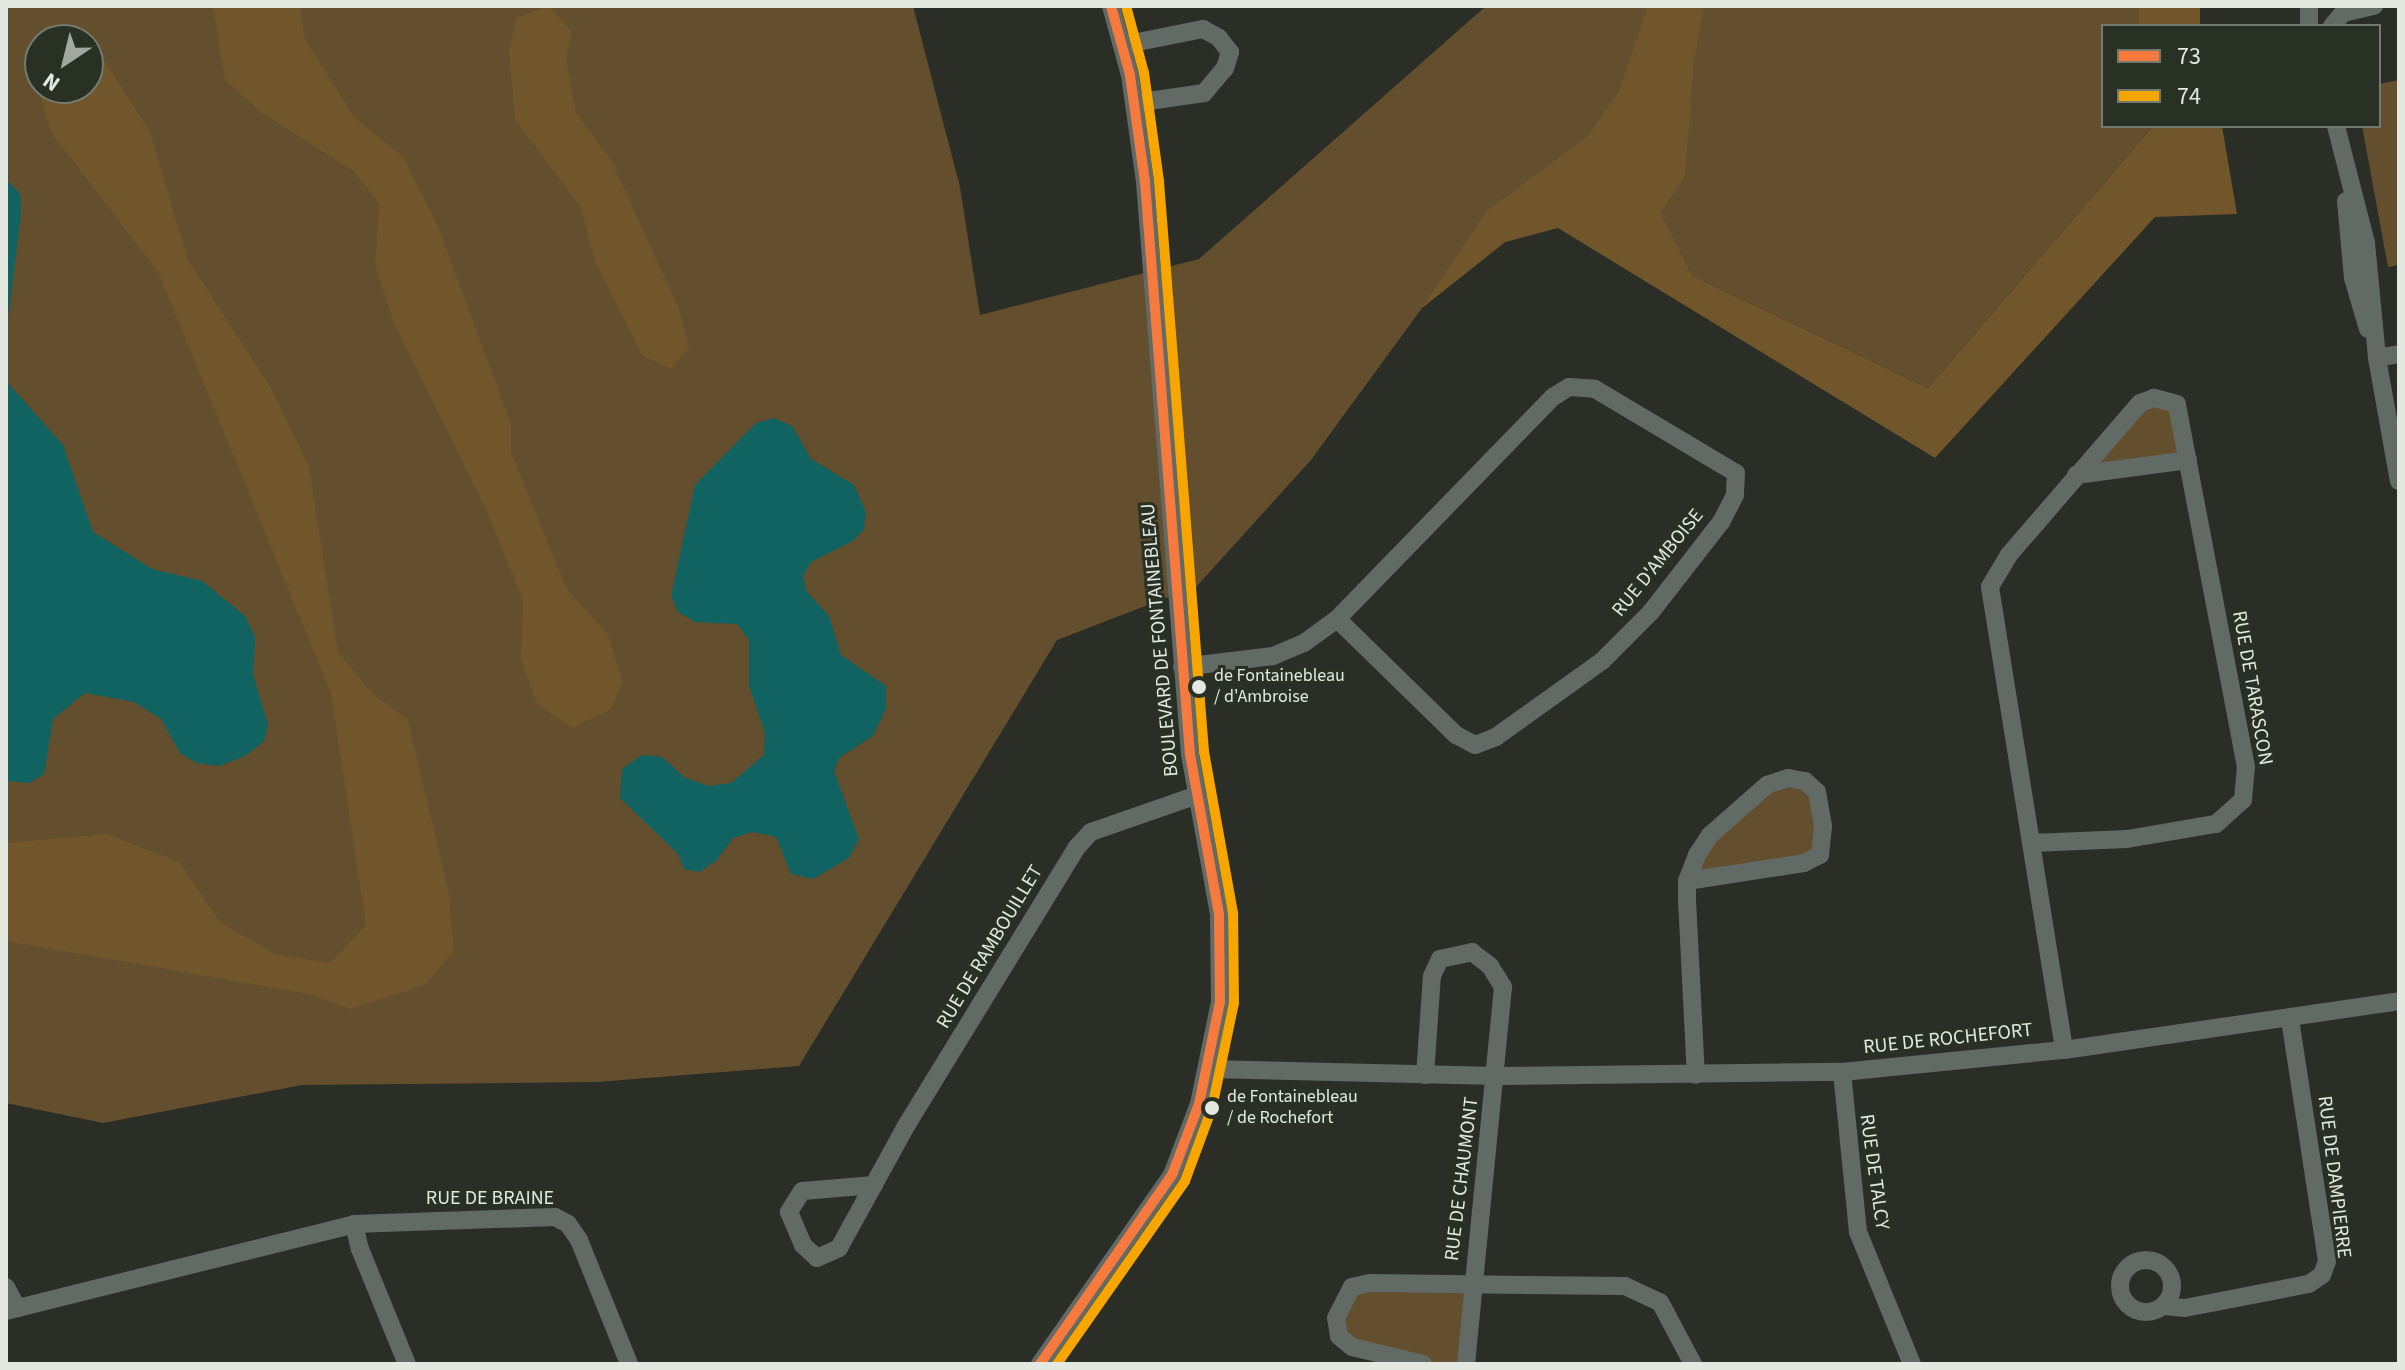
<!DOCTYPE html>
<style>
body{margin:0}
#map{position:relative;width:2405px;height:1370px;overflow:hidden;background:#2a2e27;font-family:"Source Sans 3",sans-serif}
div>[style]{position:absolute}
.green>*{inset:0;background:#634e2e}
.forest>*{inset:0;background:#71562b;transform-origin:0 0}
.water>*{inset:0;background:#106360}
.minor>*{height:18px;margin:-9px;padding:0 9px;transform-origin:9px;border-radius:9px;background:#626a66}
.minor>.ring{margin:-9px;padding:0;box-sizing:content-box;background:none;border:18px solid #626a66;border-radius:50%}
.bus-1>*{height:10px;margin:-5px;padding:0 5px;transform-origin:5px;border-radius:5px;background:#f6793e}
.bus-2>*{height:10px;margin:-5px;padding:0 5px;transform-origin:5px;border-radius:5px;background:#f7a600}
.dots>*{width:22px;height:22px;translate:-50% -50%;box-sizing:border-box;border:4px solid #293124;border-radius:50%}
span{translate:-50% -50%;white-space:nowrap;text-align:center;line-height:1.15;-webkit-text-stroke:6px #293124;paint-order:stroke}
.bus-label{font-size:18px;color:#e3e8e0}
.left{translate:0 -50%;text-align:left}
.street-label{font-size:20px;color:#e3e8e0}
.frame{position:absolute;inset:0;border:8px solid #e3e8e0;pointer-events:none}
.legend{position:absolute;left:2101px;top:24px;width:280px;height:104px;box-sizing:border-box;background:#293124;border:2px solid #737a6f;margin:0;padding:10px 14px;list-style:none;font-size:24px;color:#e3e8e0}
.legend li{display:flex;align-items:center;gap:16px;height:40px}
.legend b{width:40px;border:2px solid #737a6f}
.north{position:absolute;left:24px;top:24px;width:80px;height:80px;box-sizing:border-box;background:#293124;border:2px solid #737a6f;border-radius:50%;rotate:215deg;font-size:22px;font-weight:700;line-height:32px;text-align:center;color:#e3e8e0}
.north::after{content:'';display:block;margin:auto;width:28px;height:36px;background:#a2a79f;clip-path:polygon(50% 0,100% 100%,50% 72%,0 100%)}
</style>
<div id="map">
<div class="green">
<i style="clip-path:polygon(evenodd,6px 6px,913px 6px,960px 187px,980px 315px,1199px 259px,1486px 6px,2139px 6px,2143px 26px,2103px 26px,2103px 126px,2153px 126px,1928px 388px,1693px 276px,1660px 214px,1558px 227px,1505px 242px,1422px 308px,1311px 460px,1197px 586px,1057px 640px,799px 1066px,597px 1082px,302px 1085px,103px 1123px,6px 1103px,6px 6px,40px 40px,88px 40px,88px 88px,40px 88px,40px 40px)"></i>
<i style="clip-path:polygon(2399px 80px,2399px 265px,2388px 267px,2362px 126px,2379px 126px,2379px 84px)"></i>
<i style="clip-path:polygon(2140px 403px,2177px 404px,2188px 460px,2076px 475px)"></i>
<i style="clip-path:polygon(1788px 778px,1817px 792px,1820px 855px,1687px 881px,1697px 855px)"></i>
<i style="clip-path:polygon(1352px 1287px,1471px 1288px,1466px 1364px,1423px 1364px,1339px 1336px)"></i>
</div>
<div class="forest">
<i style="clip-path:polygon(213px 6px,300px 6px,305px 39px,354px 117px,403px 157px,438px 226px,511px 424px,511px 452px,567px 590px,608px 634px,623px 682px,610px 710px,572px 728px,537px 704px,521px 659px,523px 599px,484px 505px,393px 321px,375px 265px,379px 203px,355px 172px,261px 112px,225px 80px)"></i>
<i style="clip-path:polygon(549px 6px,572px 32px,566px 58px,576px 113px,611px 160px,679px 309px,689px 348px,671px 369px,643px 356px,595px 261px,581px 207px,515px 120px,509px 52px,516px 18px)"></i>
<i style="clip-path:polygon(1648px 6px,1704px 6px,1694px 61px,1685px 176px,1660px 213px,1693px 276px,1928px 388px,2153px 126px,2222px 126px,2237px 214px,2155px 217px,1935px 458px,1558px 228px,1505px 242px,1422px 308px,1487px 211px,1589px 135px,1619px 91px)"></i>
<i style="left:2139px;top:6px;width:61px;height:20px"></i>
<i style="clip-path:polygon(88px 58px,103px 59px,150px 132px,188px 260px,272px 390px,309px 467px,338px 652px,373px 694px,408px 720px,449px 894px,454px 951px,425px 985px,350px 1009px,309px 994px,6px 941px,6px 843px,107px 834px,179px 862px,220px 922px,275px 954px,330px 963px,366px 925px,331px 693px,158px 272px,51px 132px,37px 85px,40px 81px,40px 88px,88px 88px)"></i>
</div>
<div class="water">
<i style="clip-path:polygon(6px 179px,20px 194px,21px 213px,6px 336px)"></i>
<i style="clip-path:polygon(6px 381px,63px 445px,93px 532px,152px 569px,202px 581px,245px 616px,255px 637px,253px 675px,268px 725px,264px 741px,245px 756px,219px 766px,197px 763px,180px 753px,161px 719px,134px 702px,85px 693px,53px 719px,44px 774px,29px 783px,6px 781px)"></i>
<i style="clip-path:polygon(774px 418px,792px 426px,811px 459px,854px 485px,866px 512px,864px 529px,853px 541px,811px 562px,803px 576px,807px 592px,829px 616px,841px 655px,886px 686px,886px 708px,873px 736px,840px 757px,834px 771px,859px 839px,849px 858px,813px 879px,791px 874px,776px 837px,752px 832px,733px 838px,716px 861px,699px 872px,684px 869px,678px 854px,620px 798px,622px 769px,642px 755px,662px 757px,684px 777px,708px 786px,731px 783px,764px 755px,765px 733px,749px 686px,749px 640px,737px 624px,695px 622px,678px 612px,671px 596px,695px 485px,756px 423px)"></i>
</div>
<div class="minor">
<i style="left:2309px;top:6px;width:20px;rotate:90deg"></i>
<i style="left:2332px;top:26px;width:17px;rotate:-50deg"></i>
<i style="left:2343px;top:13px;width:32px;rotate:-13deg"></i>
<i style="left:1123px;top:45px;width:82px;rotate:-11.3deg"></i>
<i style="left:1203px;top:29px;width:18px;rotate:29deg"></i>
<i style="left:1219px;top:38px;width:18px;rotate:52deg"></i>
<i style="left:1230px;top:52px;width:17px;rotate:107deg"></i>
<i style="left:1225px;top:68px;width:33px;rotate:130deg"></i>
<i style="left:1204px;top:93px;width:70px;rotate:171.8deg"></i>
<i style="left:2336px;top:126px;width:121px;rotate:75.6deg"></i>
<i style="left:2366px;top:243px;width:116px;rotate:84.5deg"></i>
<i style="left:2377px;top:358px;width:125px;rotate:79.9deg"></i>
<i style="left:2346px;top:201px;width:77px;rotate:84.8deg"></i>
<i style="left:2353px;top:278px;width:53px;rotate:73.6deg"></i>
<i style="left:2377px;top:358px;width:22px;rotate:-10deg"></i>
<i style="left:2076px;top:475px;width:113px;rotate:-7.6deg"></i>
<i style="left:1182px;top:667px;width:92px;rotate:-6.9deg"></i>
<i style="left:1273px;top:656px;width:34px;rotate:-23deg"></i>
<i style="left:1304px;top:643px;width:41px;rotate:-36deg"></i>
<i style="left:1337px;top:619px;width:310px;rotate:-45.8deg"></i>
<i style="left:1553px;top:397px;width:19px;rotate:-32deg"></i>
<i style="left:1569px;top:387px;width:26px;rotate:4deg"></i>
<i style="left:1595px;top:389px;width:164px;rotate:30.8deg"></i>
<i style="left:1736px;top:473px;width:22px;rotate:93deg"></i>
<i style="left:1735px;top:495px;width:30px;rotate:117deg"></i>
<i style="left:1721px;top:522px;width:114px;rotate:127.9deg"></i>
<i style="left:1651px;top:612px;width:69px;rotate:135deg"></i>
<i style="left:1602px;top:661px;width:130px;rotate:144.4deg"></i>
<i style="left:1496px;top:737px;width:22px;rotate:159deg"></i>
<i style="left:1475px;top:745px;width:21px;rotate:-152deg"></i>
<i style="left:1456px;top:735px;width:166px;rotate:-135.7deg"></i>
<i style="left:2032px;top:843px;width:95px;rotate:-2.4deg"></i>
<i style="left:2127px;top:839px;width:90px;rotate:-9.6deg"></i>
<i style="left:2216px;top:824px;width:36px;rotate:-42deg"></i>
<i style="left:2243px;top:800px;width:33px;rotate:-85deg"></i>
<i style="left:2246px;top:767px;width:369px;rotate:-100.8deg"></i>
<i style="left:2177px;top:404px;width:24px;rotate:-165deg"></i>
<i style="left:2154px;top:398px;width:15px;rotate:160deg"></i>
<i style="left:2140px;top:403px;width:201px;rotate:130.8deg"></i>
<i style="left:2009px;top:555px;width:37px;rotate:121deg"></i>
<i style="left:1990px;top:587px;width:469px;rotate:80.9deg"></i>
<i style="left:1687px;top:881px;width:118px;rotate:-8.7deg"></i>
<i style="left:1804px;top:863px;width:18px;rotate:-27deg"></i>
<i style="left:1820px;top:855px;width:29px;rotate:-84deg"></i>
<i style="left:1823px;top:826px;width:35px;rotate:-100deg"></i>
<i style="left:1817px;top:792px;width:16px;rotate:-137deg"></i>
<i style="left:1805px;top:781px;width:17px;rotate:-170deg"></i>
<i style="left:1788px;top:778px;width:22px;rotate:162deg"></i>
<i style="left:1767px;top:785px;width:76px;rotate:138.7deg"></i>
<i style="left:1710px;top:835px;width:24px;rotate:123deg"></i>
<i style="left:1697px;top:855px;width:28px;rotate:111deg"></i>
<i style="left:1687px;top:881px;width:19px;rotate:90deg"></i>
<i style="left:1687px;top:900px;width:175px;rotate:87.1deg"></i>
<i style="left:1208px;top:1069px;width:289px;rotate:1.4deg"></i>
<i style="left:1497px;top:1076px;width:345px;rotate:-0.7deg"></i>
<i style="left:1842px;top:1072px;width:223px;rotate:-5.7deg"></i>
<i style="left:2064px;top:1050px;width:339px;rotate:-8.3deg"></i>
<i style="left:1842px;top:1072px;width:161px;rotate:84.3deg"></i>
<i style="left:1858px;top:1232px;width:143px;rotate:67.8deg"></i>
<i style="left:1425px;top:1075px;width:99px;rotate:-86deg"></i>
<i style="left:1432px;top:976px;width:19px;rotate:-65deg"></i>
<i style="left:1440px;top:959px;width:33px;rotate:-12deg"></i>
<i style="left:1472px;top:952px;width:23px;rotate:38deg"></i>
<i style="left:1490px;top:966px;width:25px;rotate:58deg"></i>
<i style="left:1503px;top:987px;width:379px;rotate:95.6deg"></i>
<i style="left:874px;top:1185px;width:72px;rotate:175.2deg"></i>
<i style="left:802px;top:1191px;width:25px;rotate:122deg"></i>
<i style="left:789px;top:1212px;width:36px;rotate:67deg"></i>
<i style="left:803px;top:1245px;width:19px;rotate:43deg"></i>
<i style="left:817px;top:1258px;width:24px;rotate:-24deg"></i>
<i style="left:839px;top:1248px;width:139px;rotate:-61.2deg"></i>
<i style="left:906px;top:1126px;width:327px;rotate:-58.5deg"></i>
<i style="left:1077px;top:847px;width:21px;rotate:-47deg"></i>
<i style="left:1091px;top:832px;width:112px;rotate:-19.2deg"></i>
<i style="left:354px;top:1224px;width:26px;rotate:77deg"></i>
<i style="left:360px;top:1249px;width:124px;rotate:67.8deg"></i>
<i class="ring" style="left:2120px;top:1260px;width:34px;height:34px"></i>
<i style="left:6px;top:1287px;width:24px;rotate:62deg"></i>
<i style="left:2165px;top:1306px;width:20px;rotate:6deg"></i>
<i style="left:2185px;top:1308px;width:126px;rotate:-11deg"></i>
<i style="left:2309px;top:1284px;width:16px;rotate:-35deg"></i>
<i style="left:2322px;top:1275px;width:15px;rotate:-70deg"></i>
<i style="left:2327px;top:1261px;width:245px;rotate:-98.7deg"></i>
<i style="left:6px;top:1311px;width:359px;rotate:-14deg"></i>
<i style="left:354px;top:1224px;width:201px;rotate:-2deg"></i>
<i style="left:555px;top:1217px;width:15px;rotate:28deg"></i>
<i style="left:568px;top:1224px;width:19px;rotate:55deg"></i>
<i style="left:579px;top:1240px;width:134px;rotate:68deg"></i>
<i style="left:1040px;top:1364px;width:231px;rotate:-55.1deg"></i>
<i style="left:1172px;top:1175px;width:76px;rotate:-69.2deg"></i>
<i style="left:1199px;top:1104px;width:104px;rotate:-78.4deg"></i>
<i style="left:1220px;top:1002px;width:88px;rotate:-90.7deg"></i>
<i style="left:1219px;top:914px;width:163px;rotate:-100.3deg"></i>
<i style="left:1190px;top:754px;width:574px;rotate:-94.5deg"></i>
<i style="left:1145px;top:182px;width:108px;rotate:-98deg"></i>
<i style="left:1130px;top:75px;width:72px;rotate:-105.4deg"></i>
<i style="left:1423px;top:1364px;width:73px;rotate:-166.5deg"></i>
<i style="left:1352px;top:1347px;width:17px;rotate:-140deg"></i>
<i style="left:1339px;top:1336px;width:18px;rotate:-99deg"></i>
<i style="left:1336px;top:1318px;width:35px;rotate:-63deg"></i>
<i style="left:1352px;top:1287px;width:18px;rotate:-13deg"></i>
<i style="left:1370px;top:1283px;width:255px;rotate:0.7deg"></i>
<i style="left:1625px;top:1286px;width:38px;rotate:25deg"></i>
<i style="left:1660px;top:1302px;width:70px;rotate:62deg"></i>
</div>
<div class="bus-1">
<i style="left:1040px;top:1364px;width:231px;rotate:-55.1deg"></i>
<i style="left:1172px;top:1175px;width:76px;rotate:-69.2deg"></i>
<i style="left:1199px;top:1104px;width:104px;rotate:-78.4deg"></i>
<i style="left:1220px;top:1002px;width:88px;rotate:-90.7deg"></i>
<i style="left:1219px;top:914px;width:163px;rotate:-100.3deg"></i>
<i style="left:1190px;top:754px;width:574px;rotate:-94.5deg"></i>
<i style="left:1145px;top:182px;width:108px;rotate:-98deg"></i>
<i style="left:1130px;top:75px;width:72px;rotate:-105.4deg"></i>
</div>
<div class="bus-2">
<i style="left:1057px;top:1364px;width:223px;rotate:-55deg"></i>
<i style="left:1185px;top:1181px;width:78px;rotate:-69.7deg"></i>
<i style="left:1212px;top:1108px;width:107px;rotate:-78.2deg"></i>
<i style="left:1234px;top:1003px;width:90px;rotate:-90.6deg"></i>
<i style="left:1233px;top:913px;width:164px;rotate:-100.2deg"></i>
<i style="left:1204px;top:752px;width:573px;rotate:-94.51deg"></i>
<i style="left:1159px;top:181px;width:109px;rotate:-97.9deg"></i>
<i style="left:1144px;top:73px;width:69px;rotate:-105deg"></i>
</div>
<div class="dots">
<i style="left:1199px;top:687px;background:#e3e8e0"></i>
<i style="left:1212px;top:1108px;background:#e3e8e0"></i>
</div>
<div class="bus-label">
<span class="left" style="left:1214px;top:687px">de Fontainebleau<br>/ d'Ambroise</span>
<span class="left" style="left:1227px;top:1108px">de Fontainebleau<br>/ de Rochefort</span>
</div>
<div class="street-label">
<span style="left:1658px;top:563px;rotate:-51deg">RUE D'AMBOISE</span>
<span style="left:1160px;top:640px;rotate:-95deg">BOULEVARD DE FONTAINEBLEAU</span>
<span style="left:2252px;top:688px;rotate:80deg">RUE DE TARASCON</span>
<span style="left:990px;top:947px;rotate:-59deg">RUE DE RAMBOUILLET</span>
<span style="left:1948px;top:1039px;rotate:-6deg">RUE DE ROCHEFORT</span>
<span style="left:1874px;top:1172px;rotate:82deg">RUE DE TALCY</span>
<span style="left:2334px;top:1177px;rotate:83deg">RUE DE DAMPIERRE</span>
<span style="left:1462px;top:1179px;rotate:-83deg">RUE DE CHAUMONT</span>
<span style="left:490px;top:1198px">RUE DE BRAINE</span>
</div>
<div class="frame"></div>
<ul class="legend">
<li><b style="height:10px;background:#f6793e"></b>73</li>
<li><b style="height:10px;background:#f7a600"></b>74</li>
</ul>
<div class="north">N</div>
</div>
